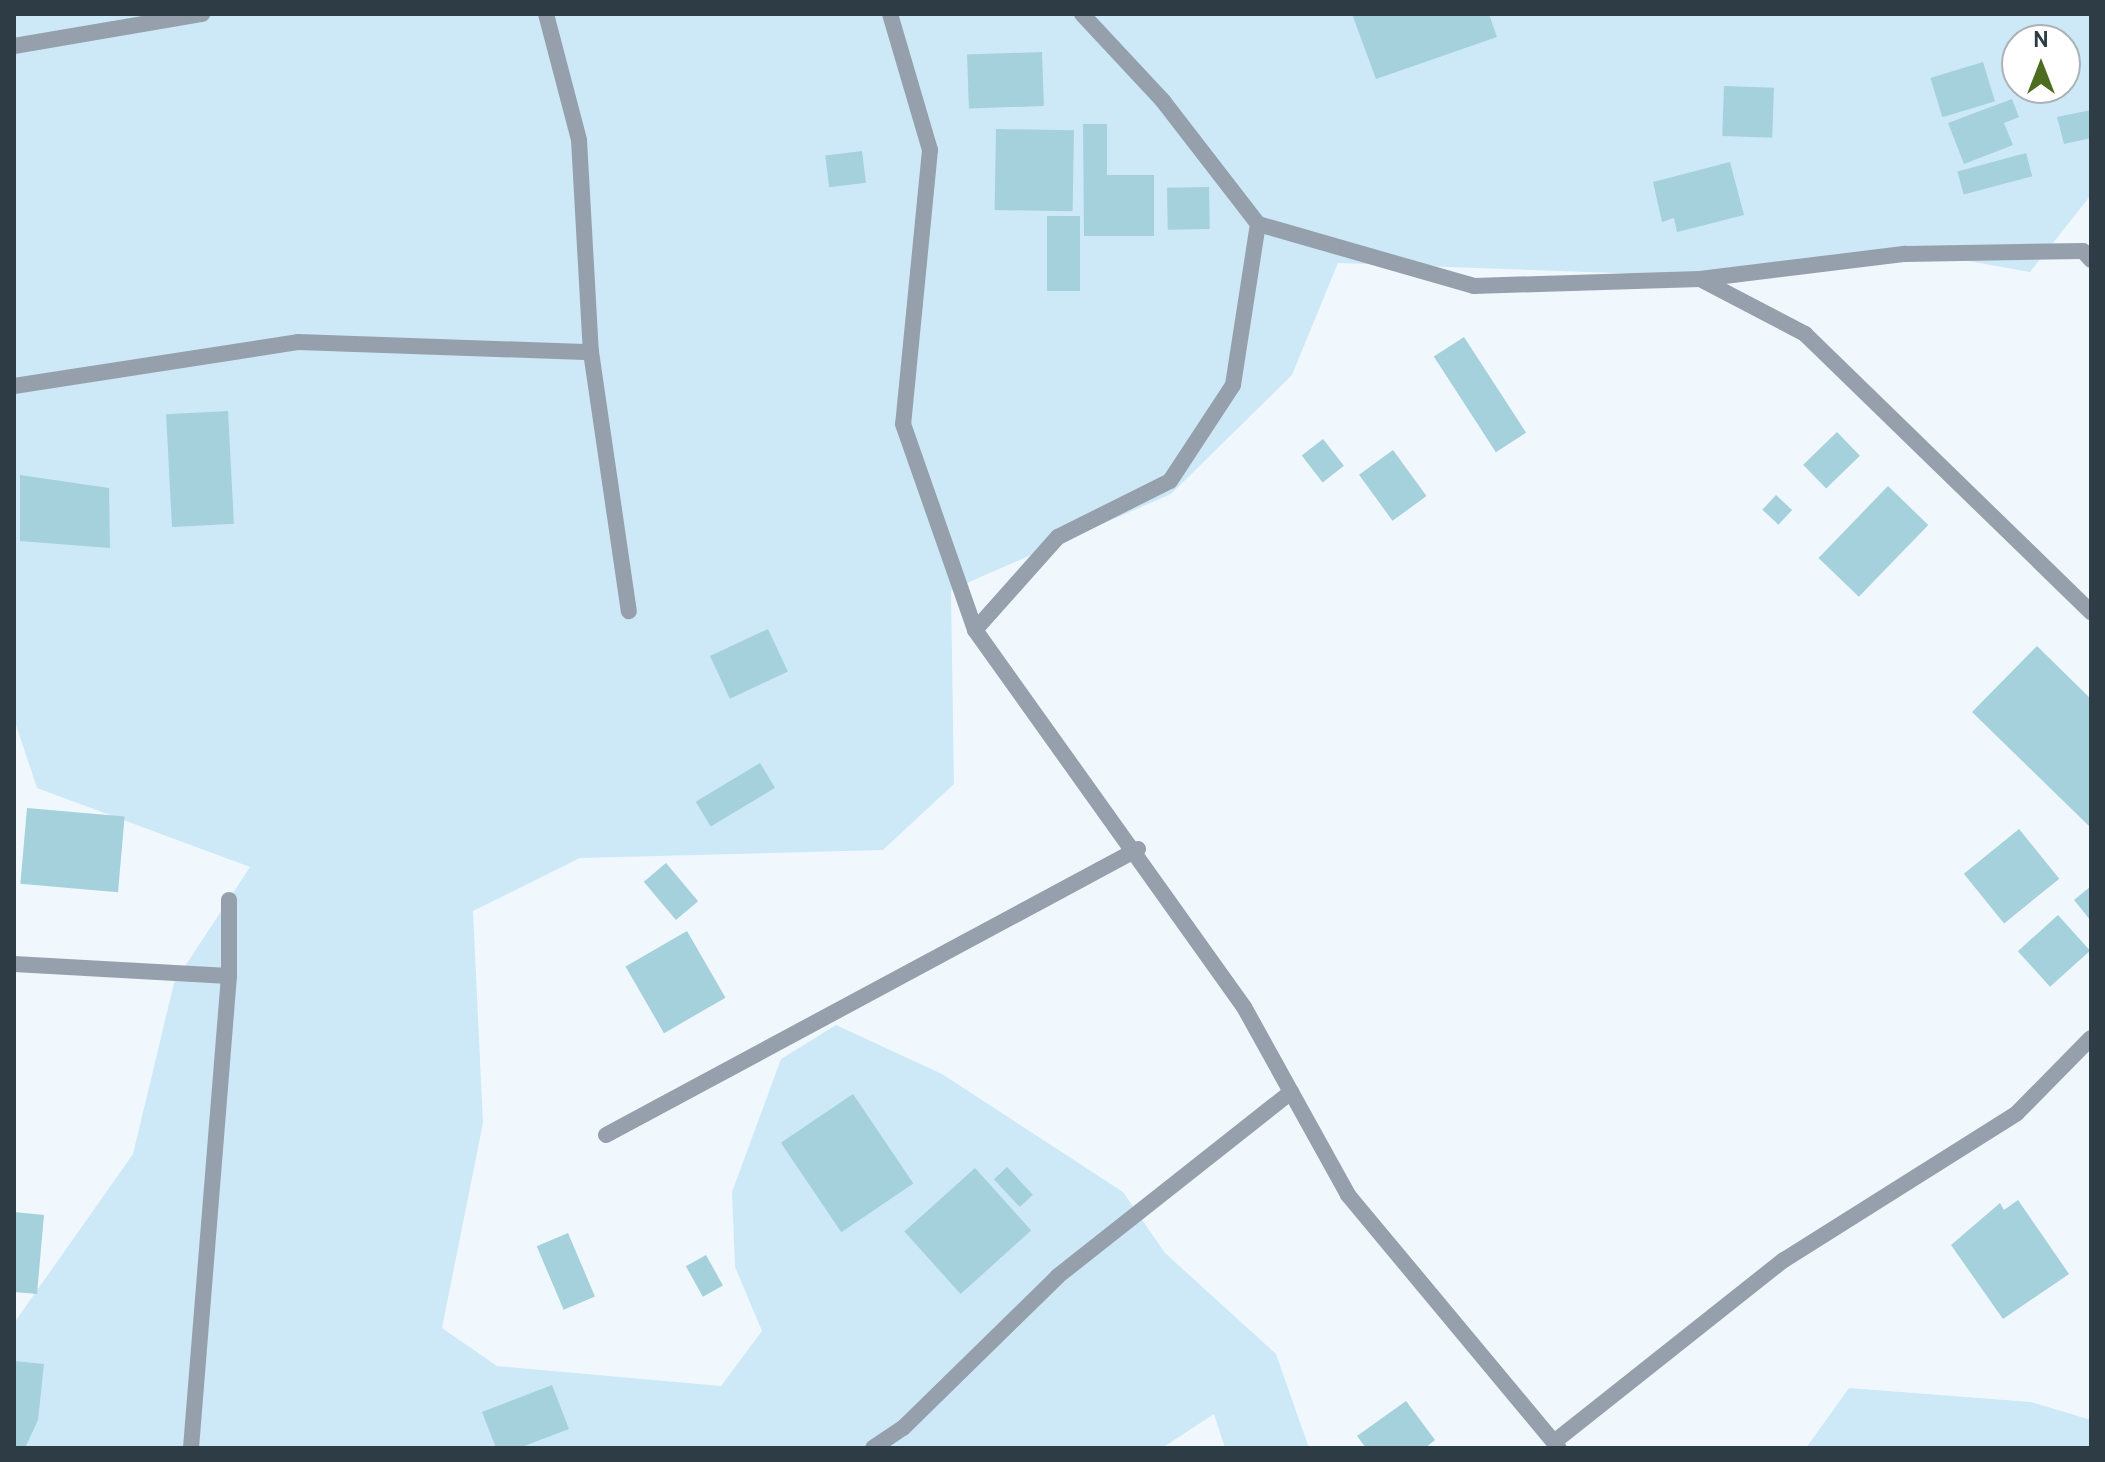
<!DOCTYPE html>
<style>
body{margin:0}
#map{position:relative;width:2105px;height:1462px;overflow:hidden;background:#f1f8fd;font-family:Overpass,sans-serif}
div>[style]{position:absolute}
.green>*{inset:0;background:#cde9f8}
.building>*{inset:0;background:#a4d1db;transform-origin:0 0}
.street>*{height:16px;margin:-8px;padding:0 8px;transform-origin:8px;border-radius:8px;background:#96a0ad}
span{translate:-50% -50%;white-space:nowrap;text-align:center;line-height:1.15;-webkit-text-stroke:8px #fff;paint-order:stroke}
.frame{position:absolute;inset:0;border:16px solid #2e3d45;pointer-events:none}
.north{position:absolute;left:2001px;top:24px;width:80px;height:80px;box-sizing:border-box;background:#fff;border:2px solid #abb1b5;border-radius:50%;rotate:0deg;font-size:22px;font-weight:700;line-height:32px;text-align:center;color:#2e3d45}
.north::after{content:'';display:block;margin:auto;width:28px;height:36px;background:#4e6c20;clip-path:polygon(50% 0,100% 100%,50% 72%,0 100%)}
</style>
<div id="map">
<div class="green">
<i style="clip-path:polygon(evenodd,14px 14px,2091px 14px,2091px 195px,2030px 272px,1957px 259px,1882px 260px,1753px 278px,1338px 263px,1292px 375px,1171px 494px,951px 590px,954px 784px,883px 850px,580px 858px,473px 911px,483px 1123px,442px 1328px,497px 1366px,721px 1386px,762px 1331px,735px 1267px,732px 1192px,781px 1059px,836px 1025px,942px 1074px,1123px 1192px,1165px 1253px,1276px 1354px,1309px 1448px,1225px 1448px,1214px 1414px,1162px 1448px,14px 1448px,14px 1323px,133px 1154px,174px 983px,250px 867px,37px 788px,14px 719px,14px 14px,2017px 40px,2065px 40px,2065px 88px,2017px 88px,2017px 40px)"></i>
<i style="clip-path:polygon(1849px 1388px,2031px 1402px,2091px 1420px,2091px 1448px,1806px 1448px)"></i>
</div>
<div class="building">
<i style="clip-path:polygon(1352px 14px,1489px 14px,1497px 37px,1376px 79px)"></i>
<i style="left:1042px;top:52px;width:54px;height:75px;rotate:88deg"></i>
<i style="left:1983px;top:62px;width:41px;height:55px;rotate:73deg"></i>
<i style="left:1724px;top:86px;width:50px;height:50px;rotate:2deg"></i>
<i style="clip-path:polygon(2012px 99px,2019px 117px,2004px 123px,2013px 145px,1964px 164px,1948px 123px)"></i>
<i style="clip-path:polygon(2091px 110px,2091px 138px,2064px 144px,2057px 117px)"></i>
<i style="clip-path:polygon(1083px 124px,1107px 124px,1107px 175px,1154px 175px,1154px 236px,1084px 236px)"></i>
<i style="left:996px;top:129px;width:78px;height:81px;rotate:1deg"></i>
<i style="left:862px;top:151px;width:32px;height:37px;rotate:83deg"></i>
<i style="left:2026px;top:153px;width:24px;height:71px;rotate:75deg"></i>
<i style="clip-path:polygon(1730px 162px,1744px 215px,1677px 232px,1674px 218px,1662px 222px,1653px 182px)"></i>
<i style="left:1209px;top:187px;width:42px;height:42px;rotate:89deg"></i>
<i style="left:1047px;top:216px;width:33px;height:75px"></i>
<i style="left:1464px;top:337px;width:114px;height:36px;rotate:57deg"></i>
<i style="left:228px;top:411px;width:113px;height:62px;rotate:87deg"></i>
<i style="left:1837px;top:432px;width:33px;height:47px;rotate:46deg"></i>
<i style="left:1323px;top:439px;width:34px;height:27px;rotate:52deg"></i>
<i style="left:1393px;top:450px;width:57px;height:42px;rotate:54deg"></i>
<i style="clip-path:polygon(20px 475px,109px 488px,110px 548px,20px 541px)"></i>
<i style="left:1888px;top:486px;width:56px;height:100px;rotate:44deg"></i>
<i style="left:1776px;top:495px;width:22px;height:20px;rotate:43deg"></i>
<i style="left:768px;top:629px;width:47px;height:64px;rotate:65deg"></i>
<i style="clip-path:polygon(2037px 646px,2091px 699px,2089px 826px,1972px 712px)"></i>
<i style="left:760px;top:763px;width:29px;height:75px;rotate:59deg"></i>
<i style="left:27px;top:808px;width:98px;height:76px;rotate:5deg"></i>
<i style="left:2019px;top:829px;width:64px;height:71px;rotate:51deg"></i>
<i style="left:666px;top:863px;width:50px;height:29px;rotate:50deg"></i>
<i style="clip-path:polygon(2091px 886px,2091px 921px,2074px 900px)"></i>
<i style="left:2058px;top:915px;width:48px;height:54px;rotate:48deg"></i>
<i style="left:687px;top:931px;width:77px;height:71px;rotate:60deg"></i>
<i style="left:853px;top:1094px;width:108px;height:87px;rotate:56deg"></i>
<i style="left:1007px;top:1167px;width:38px;height:18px;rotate:47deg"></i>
<i style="left:975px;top:1168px;width:84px;height:95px;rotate:48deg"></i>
<i style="clip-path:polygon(2018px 1200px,2069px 1274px,2003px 1319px,1951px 1245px,2000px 1203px,2004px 1210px)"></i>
<i style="clip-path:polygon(14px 1212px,44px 1215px,37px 1294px,14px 1292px)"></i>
<i style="left:568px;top:1233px;width:69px;height:34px;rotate:67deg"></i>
<i style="left:706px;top:1255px;width:35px;height:23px;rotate:61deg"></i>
<i style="clip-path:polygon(14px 1361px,44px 1364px,38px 1420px,25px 1448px,14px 1448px)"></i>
<i style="clip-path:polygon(552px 1385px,569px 1429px,519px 1448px,496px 1448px,482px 1412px)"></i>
<i style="clip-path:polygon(1406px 1401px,1435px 1440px,1425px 1448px,1366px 1448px,1357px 1436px)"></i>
</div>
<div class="street">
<i style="left:546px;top:14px;width:130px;rotate:75.3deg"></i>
<i style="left:579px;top:140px;width:212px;rotate:86.8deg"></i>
<i style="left:591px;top:352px;width:262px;rotate:81.7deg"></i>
<i style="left:890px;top:14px;width:142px;rotate:73.6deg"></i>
<i style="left:930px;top:150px;width:275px;rotate:95.6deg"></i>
<i style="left:903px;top:424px;width:218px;rotate:70.7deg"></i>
<i style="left:975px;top:630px;width:463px;rotate:54.5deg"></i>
<i style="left:1244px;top:1007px;width:215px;rotate:61deg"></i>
<i style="left:1348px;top:1195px;width:329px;rotate:50.2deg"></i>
<i style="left:1082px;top:14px;width:119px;rotate:47deg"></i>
<i style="left:1163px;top:101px;width:155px;rotate:52.3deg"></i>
<i style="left:1258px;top:224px;width:225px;rotate:16deg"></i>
<i style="left:1474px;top:286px;width:226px;rotate:-1.8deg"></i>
<i style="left:1700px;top:279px;width:207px;rotate:-7deg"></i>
<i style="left:1905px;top:254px;width:178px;rotate:-1deg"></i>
<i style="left:2083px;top:251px;width:12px;rotate:48deg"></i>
<i style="left:14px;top:46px;width:191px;rotate:-9.7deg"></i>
<i style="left:1700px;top:279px;width:119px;rotate:27.6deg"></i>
<i style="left:1805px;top:334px;width:399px;rotate:44.2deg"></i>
<i style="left:14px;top:386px;width:287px;rotate:-8.8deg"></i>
<i style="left:298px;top:342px;width:293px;rotate:2deg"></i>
<i style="left:975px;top:630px;width:125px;rotate:-48.3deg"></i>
<i style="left:1058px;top:537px;width:125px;rotate:-26.6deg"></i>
<i style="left:1170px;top:481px;width:115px;rotate:-56.7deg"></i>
<i style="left:1233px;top:385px;width:163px;rotate:-81.2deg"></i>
<i style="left:14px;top:964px;width:215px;rotate:3.2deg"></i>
<i style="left:606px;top:1135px;width:604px;rotate:-28.26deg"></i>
<i style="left:1554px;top:1442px;width:293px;rotate:-38.4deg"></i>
<i style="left:1784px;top:1260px;width:275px;rotate:-32.2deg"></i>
<i style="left:2017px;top:1113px;width:105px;rotate:-45.4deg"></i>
<i style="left:191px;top:1448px;width:474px;rotate:-85.4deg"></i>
<i style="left:229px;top:976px;width:76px;rotate:-90deg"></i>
<i style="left:873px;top:1448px;width:36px;rotate:-34deg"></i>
<i style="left:903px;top:1428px;width:217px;rotate:-44.4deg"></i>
<i style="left:1058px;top:1276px;width:297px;rotate:-38.3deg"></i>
</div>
<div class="frame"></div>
<div class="north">N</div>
</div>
